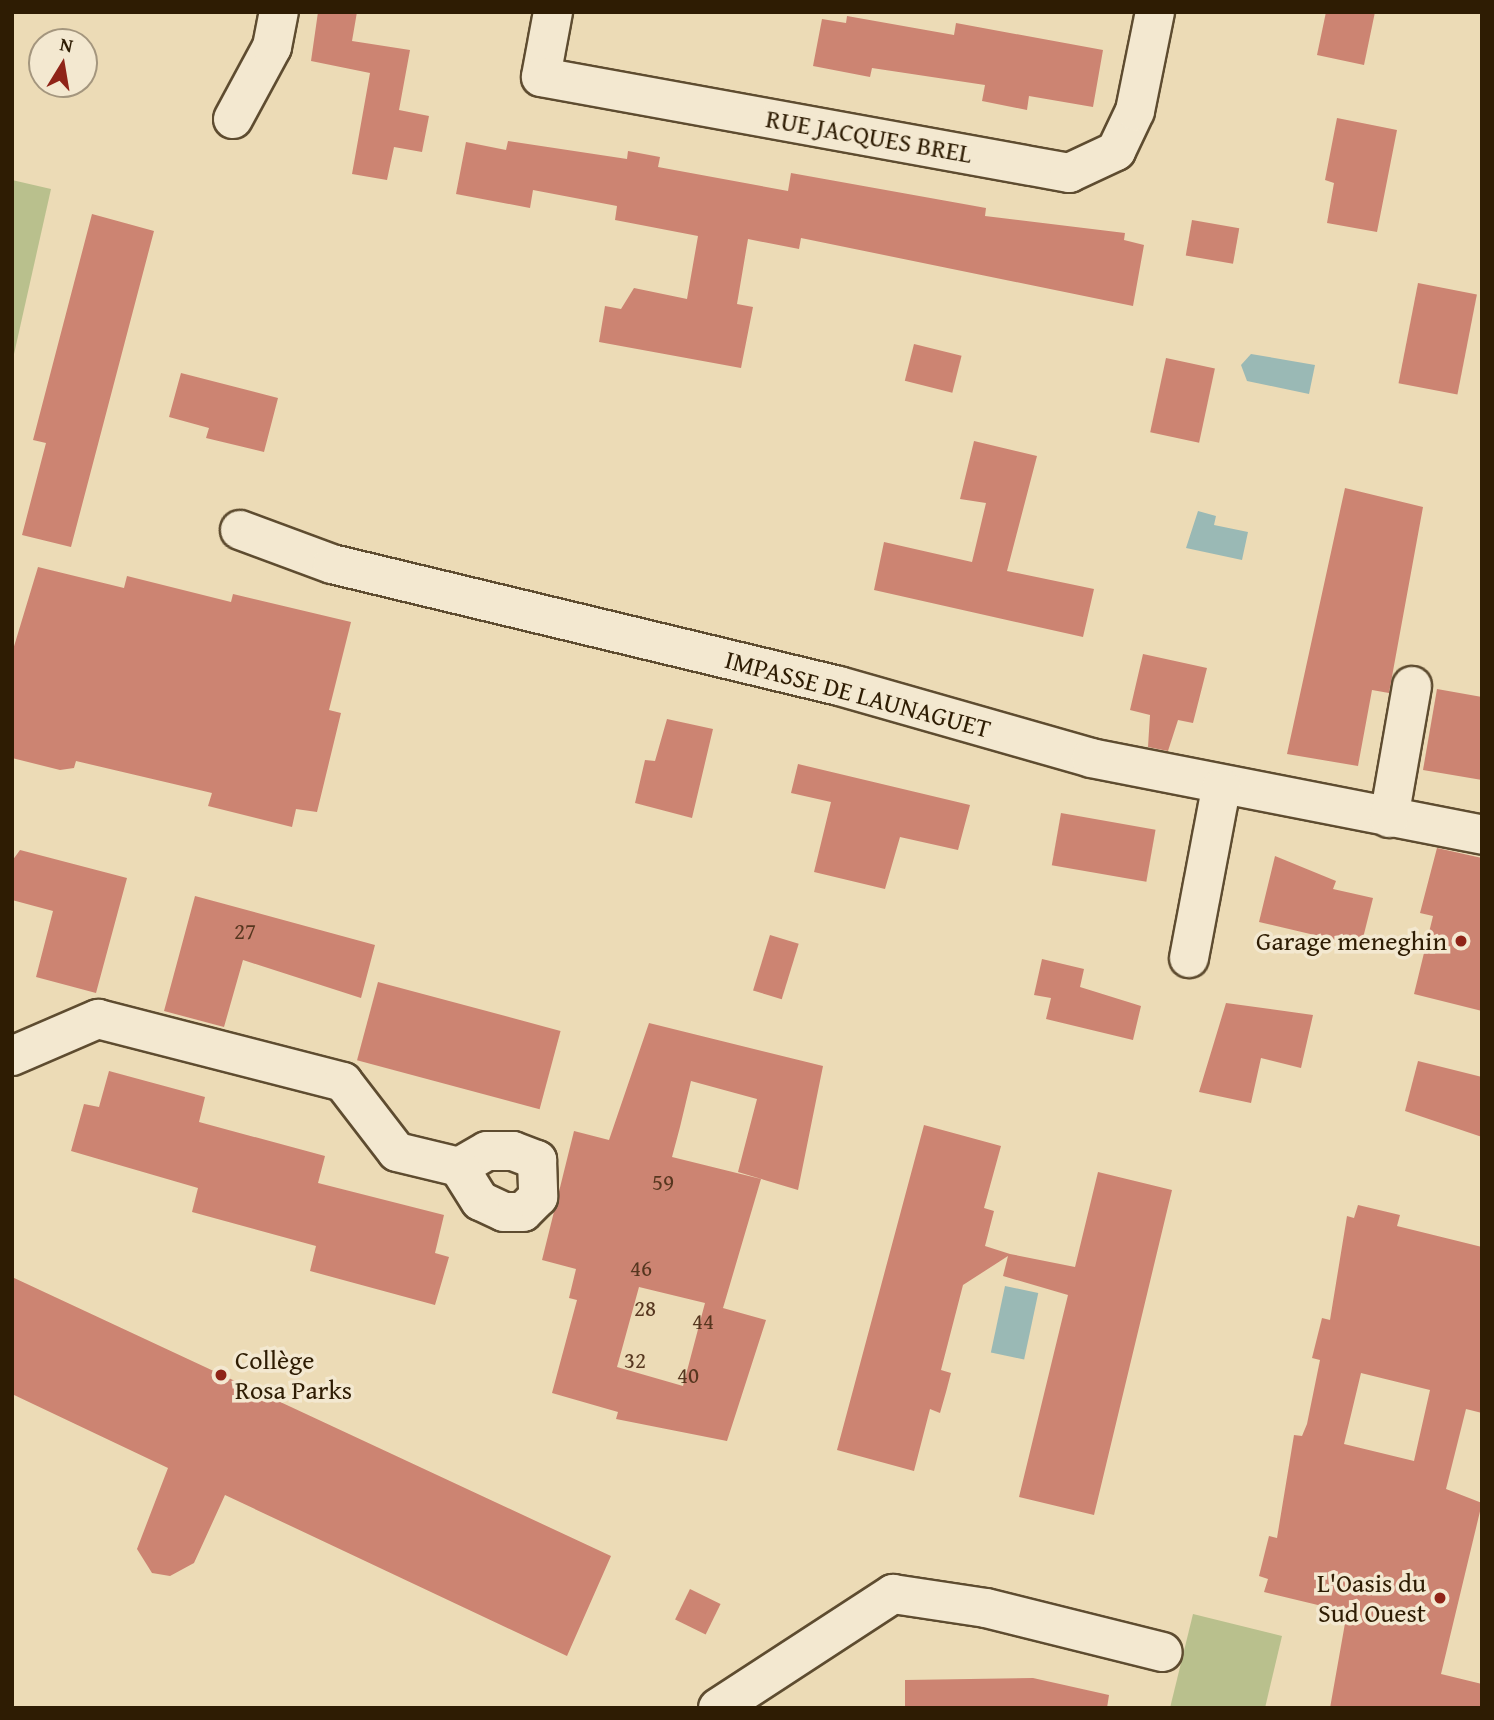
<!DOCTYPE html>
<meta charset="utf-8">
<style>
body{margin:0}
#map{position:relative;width:1494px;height:1720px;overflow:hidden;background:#ecdbb6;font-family:"Gentium Book Plus",serif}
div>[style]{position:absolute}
.green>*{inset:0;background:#b9c08d}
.water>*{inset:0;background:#9ab9b5;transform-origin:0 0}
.building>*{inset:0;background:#cc8472;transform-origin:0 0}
.roads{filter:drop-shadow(2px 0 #5e4c30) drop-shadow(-2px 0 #5e4c30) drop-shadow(0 2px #5e4c30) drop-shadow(0 -2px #5e4c30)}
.minor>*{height:38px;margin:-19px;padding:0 19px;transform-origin:19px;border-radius:19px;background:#f3e8d0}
.dots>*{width:19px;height:19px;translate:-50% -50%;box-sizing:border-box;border:4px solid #f3e8d0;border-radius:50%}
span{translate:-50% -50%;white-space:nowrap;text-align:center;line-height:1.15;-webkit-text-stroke:7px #f3e8d0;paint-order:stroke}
.number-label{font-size:23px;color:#56361f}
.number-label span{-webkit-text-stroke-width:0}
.street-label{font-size:26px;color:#2e1c03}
.poi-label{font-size:26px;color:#2e1c03}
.right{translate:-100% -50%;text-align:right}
.left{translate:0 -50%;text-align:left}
.frame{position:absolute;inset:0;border:14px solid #2e1c03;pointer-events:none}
.north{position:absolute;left:28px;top:28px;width:70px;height:70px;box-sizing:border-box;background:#f3e8d0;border:2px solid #a4967e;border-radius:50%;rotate:11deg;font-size:19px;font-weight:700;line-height:28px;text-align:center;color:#2e1c03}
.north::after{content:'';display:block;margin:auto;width:24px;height:32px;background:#8f2418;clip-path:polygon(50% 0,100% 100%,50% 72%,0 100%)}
</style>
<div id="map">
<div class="green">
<i style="clip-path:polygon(12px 180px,51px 189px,12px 363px)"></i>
<i style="clip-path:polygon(1193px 1614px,1282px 1636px,1265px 1708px,1170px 1708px)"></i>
</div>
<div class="water">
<i style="clip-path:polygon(1251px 354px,1315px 365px,1309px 394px,1247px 381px,1241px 365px)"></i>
<i style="clip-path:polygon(1198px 511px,1216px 516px,1214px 525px,1248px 532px,1242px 560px,1186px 548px)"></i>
<i style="left:1005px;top:1286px;width:34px;height:68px;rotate:12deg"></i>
</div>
<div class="building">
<i style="clip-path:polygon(318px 12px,357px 12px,352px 41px,410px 50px,399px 110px,429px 116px,422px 152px,394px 147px,387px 180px,352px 174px,370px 73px,311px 61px)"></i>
<i style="clip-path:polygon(1326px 12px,1375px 12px,1364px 65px,1317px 55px)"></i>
<i style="clip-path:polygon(847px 16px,954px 35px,956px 23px,1103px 50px,1093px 107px,1029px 96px,1027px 110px,982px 101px,985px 85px,872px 68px,870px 77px,813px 66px,822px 19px,846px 23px)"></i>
<i style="clip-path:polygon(1337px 118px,1397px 130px,1377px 232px,1327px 223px,1334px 183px,1325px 180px)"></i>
<i style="clip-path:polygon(508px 141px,627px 159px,628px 151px,660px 157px,658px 167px,788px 191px,791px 173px,986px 208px,985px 216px,1125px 233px,1124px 240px,1144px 245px,1133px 306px,801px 238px,799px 249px,748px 239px,737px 304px,753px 307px,741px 368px,599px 342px,605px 306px,621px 309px,634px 288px,687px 299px,698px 236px,615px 220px,617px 206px,533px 190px,530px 208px,456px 194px,466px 142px,506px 150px)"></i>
<i style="clip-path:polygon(92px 214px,154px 231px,71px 547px,22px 535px,46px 443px,33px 440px)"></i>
<i style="left:1192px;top:220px;width:48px;height:36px;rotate:10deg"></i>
<i style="left:1418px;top:283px;width:60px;height:102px;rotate:11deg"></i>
<i style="left:914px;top:344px;width:49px;height:38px;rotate:14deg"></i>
<i style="left:1166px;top:358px;width:50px;height:76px;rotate:12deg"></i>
<i style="clip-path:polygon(181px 373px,278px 398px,264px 452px,206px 438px,209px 428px,169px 417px)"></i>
<i style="clip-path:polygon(974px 441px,1037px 456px,1007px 571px,1094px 589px,1083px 637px,874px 590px,884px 542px,972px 562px,986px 503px,960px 499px)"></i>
<i style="clip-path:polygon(1345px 488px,1423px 507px,1389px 693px,1372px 690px,1358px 766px,1287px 754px)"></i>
<i style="clip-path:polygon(38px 567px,124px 588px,127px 576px,231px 602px,233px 594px,351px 622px,329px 710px,341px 713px,317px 812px,296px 809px,292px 827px,208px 806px,212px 793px,76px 761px,74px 768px,60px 770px,12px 758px,12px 653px)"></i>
<i style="clip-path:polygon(1143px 654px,1207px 668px,1193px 723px,1178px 720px,1168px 751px,1148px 747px,1150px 715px,1130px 710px)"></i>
<i style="clip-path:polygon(1437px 689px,1482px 697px,1482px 780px,1423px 770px)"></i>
<i style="clip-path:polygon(667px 719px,713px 729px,692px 818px,635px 803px,645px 760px,655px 761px)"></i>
<i style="clip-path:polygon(798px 764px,970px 805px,958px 850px,900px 837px,885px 889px,814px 872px,831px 802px,791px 793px)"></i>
<i style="left:1061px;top:813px;width:96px;height:53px;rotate:10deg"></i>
<i style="clip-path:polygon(1437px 848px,1482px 858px,1482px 1011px,1414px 994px,1433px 916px,1420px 913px)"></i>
<i style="clip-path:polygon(20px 850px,127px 878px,96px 993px,36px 977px,53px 911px,12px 900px,12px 861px)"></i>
<i style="clip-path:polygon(1275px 856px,1336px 881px,1333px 889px,1373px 898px,1361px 946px,1259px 922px)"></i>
<i style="clip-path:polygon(195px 896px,375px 945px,361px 998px,243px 960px,224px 1027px,164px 1011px)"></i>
<i style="left:770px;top:935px;width:30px;height:58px;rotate:17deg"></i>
<i style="clip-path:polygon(1042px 959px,1084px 969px,1080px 987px,1141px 1006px,1133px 1040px,1046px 1019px,1051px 998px,1034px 995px)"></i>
<i style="left:378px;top:982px;width:189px;height:81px;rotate:15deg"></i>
<i style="clip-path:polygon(1226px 1003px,1313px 1015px,1301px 1068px,1261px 1058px,1251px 1103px,1199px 1092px)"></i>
<i style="clip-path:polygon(evenodd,649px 1023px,823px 1066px,798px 1190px,738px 1172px,757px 1099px,691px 1081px,680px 1127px,672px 1157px,761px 1179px,723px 1308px,705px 1303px,766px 1320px,727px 1441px,616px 1419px,618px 1412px,552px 1393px,577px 1300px,569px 1298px,576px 1269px,542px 1260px,574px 1131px,609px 1140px,649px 1023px,639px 1287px,705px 1303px,683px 1386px,617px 1367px,639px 1287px)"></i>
<i style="clip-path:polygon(1418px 1061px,1482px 1077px,1482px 1137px,1405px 1111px)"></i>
<i style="clip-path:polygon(109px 1071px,205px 1097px,199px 1122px,325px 1156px,318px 1183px,444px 1215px,435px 1253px,449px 1257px,435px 1305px,310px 1271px,316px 1246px,192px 1212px,198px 1188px,71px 1151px,84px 1104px,99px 1107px)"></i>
<i style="clip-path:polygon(924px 1125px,1001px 1146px,984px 1208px,994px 1211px,985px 1246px,1010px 1254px,1075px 1267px,1098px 1172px,1172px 1190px,1094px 1515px,1019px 1497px,1068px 1295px,1003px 1276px,1008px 1256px,963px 1285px,941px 1370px,951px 1373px,946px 1392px,940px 1413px,930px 1409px,914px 1471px,837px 1450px)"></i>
<i style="clip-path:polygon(evenodd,1358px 1205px,1400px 1215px,1397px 1226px,1482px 1247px,1482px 1413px,1466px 1409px,1446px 1489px,1482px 1503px,1441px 1674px,1482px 1684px,1482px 1708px,1330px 1708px,1347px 1612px,1264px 1592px,1268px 1579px,1259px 1576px,1269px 1536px,1277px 1538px,1294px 1435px,1302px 1436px,1307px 1424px,1320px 1360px,1312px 1358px,1322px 1318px,1330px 1320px,1347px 1216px,1354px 1218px,1358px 1205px,1361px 1373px,1430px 1390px,1414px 1461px,1344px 1444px,1361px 1373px)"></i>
<i style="clip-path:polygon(12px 1277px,611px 1556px,567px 1656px,225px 1495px,194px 1563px,170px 1576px,152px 1573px,137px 1549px,168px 1468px,12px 1394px)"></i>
<i style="left:690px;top:1589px;width:34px;height:34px;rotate:26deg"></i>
<i style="clip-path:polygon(1033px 1678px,1109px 1695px,1107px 1708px,905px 1708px,905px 1680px)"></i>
</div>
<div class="roads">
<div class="minor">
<i style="left:553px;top:12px;width:66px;rotate:100.5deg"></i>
<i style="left:541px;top:77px;width:537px;rotate:10.3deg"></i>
<i style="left:1069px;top:173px;width:52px;rotate:-25.1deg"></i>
<i style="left:1116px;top:151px;width:44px;rotate:-64.6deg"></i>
<i style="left:1135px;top:111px;width:101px;rotate:-78.6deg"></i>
<i style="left:233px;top:119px;width:82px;rotate:-61.6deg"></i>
<i style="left:272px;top:47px;width:36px;rotate:-79deg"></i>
<i style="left:240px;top:530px;width:98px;rotate:20.3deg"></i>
<i style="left:332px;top:564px;width:521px;rotate:13.53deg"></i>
<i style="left:839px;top:686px;width:262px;rotate:15.9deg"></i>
<i style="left:1091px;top:758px;width:399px;rotate:11.1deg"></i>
<i style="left:1389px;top:818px;width:134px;rotate:-80.1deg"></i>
<i style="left:1189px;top:958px;width:173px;rotate:-79.3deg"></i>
<i style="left:12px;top:1056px;width:94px;rotate:-23.3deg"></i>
<i style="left:98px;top:1019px;width:253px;rotate:14.4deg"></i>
<i style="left:343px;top:1082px;width:88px;rotate:52.4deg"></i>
<i style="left:397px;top:1152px;width:64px;rotate:13.6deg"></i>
<i style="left:459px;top:1167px;width:32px;rotate:-30deg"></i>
<i style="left:487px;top:1151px;width:26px"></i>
<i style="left:513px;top:1151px;width:26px;rotate:21deg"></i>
<i style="left:537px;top:1160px;width:37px;rotate:88deg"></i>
<i style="left:538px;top:1197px;width:21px;rotate:135deg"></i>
<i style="left:523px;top:1212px;width:19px;rotate:180deg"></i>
<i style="left:504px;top:1212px;width:26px;rotate:-155deg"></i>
<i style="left:480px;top:1201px;width:40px;rotate:-122deg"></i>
<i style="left:718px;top:1708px;width:209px;rotate:-33.1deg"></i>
<i style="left:893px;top:1594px;width:94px;rotate:8.6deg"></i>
<i style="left:986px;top:1608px;width:182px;rotate:14deg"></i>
</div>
</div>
<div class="dots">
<i style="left:1461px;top:941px;background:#8f2418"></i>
<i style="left:221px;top:1375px;background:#8f2418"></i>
<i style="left:1440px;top:1598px;background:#8f2418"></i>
</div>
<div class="number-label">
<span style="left:245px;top:931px">27</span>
<span style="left:663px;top:1182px">59</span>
<span style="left:641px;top:1268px">46</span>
<span style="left:645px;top:1308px">28</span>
<span style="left:703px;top:1321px">44</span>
<span style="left:635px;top:1360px">32</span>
<span style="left:688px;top:1375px">40</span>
</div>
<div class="street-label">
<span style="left:869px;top:136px;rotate:10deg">RUE JACQUES BREL</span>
<span style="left:858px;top:694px;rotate:15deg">IMPASSE DE LAUNAGUET</span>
</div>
<div class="poi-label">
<span class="right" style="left:1447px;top:941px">Garage meneghin</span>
<span class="left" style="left:235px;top:1375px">Collège<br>Rosa Parks</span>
<span class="right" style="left:1426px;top:1598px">L'Oasis du<br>Sud Ouest</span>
</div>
<div class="frame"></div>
<div class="north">N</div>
</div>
